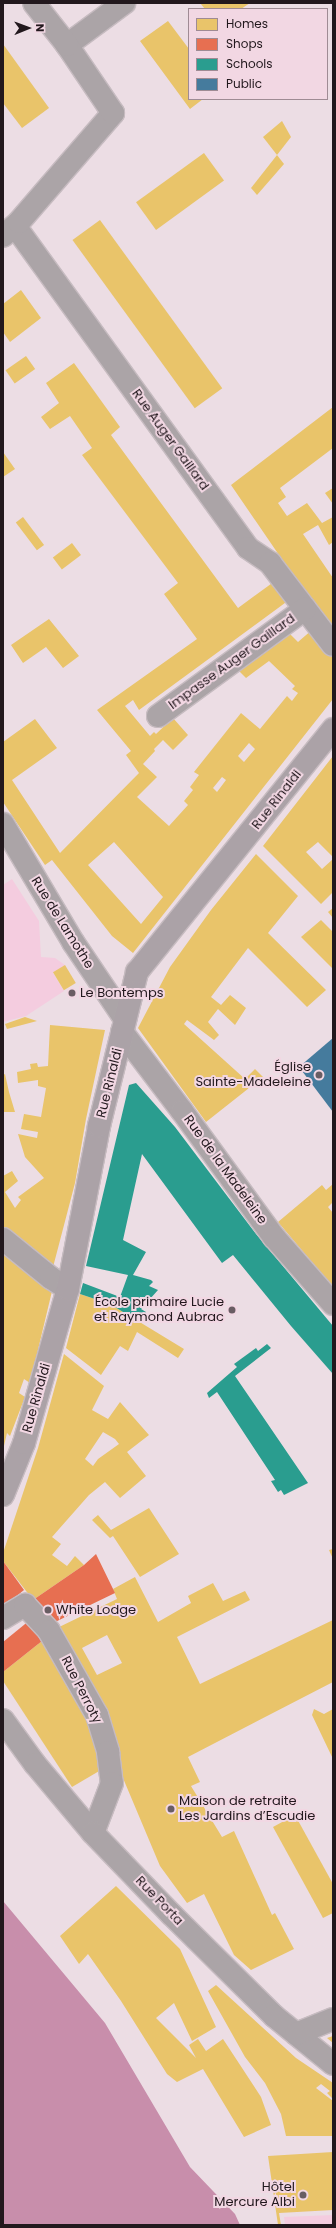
<!DOCTYPE html>
<meta charset="utf-8">
<style>
body{margin:0}
#map{position:relative;width:336px;height:2228px;overflow:hidden;background:#ecdde4;font-family:Poppins,sans-serif}
div>[style]{position:absolute}
.green>*{inset:0;background:#f4ccdf}
.water>*{inset:0;background:#c88eab}
.homes>*{inset:0;background:#e9c46a;transform-origin:0 0}
.shops>*{inset:0;background:#e76f51}
.schools>*{inset:0;background:#2a9d8f}
.public>*{inset:0;background:#457b9d}
.roads{filter:drop-shadow(1px 0 #c6bbc0) drop-shadow(-1px 0 #c6bbc0) drop-shadow(0 1px #c6bbc0) drop-shadow(0 -1px #c6bbc0)}
.street>*{height:22px;margin:-11px;padding:0 11px;transform-origin:11px;border-radius:11px;background:#aba4a7}
.secondary>*{height:22px;margin:-11px;padding:0 11px;transform-origin:11px;border-radius:11px;background:#aba2a7}
.dots>*{width:11px;height:11px;translate:-50% -50%;box-sizing:border-box;border:2px solid #f2d7e3;border-radius:50%}
span{translate:-50% -50%;white-space:nowrap;text-align:center;line-height:1.15;-webkit-text-stroke:4px #f2d7e3;paint-order:stroke}
.street-label{font-size:13px;color:#22181d}
.poi-label{font-size:13px;color:#22181d}
.left{translate:0 -50%;text-align:left}
.right{translate:-100% -50%;text-align:right}
.frame{position:absolute;inset:0;border:4px solid #22181d;pointer-events:none}
.legend{position:absolute;left:188px;top:8px;width:140px;height:92px;box-sizing:border-box;background:#f2d7e3;border:1px solid #9f8b94;margin:0;padding:5px 7px;list-style:none;font-size:12px;color:#22181d}
.legend li{display:flex;align-items:center;gap:8px;height:20px}
.legend b{width:20px;border:1px solid #9f8b94}
.north{position:absolute;left:8px;top:8px;width:40px;height:40px;-webkit-text-stroke:3px #f2d7e3;paint-order:stroke;rotate:89deg;font-size:11px;font-weight:700;line-height:16px;text-align:center;color:#22181d}
.north::after{content:'';display:block;margin:auto;width:14px;height:18px;background:#22181d;clip-path:polygon(50% 0,100% 100%,50% 72%,0 100%)}
</style>
<div id="map">
<div class="green">
<i style="clip-path:polygon(12px 879px,39px 921px,41px 957px,55px 958px,65px 965px,53px 973px,64px 991px,26px 1016px,3px 1022px,3px 885px)"></i>
<i style="clip-path:polygon(333px 2215px,333px 2225px,285px 2225px,284px 2217px)"></i>
</div>
<div class="water">
<i style="clip-path:polygon(3px 1901px,105px 2023px,190px 2167px,235px 2214px,240px 2225px,3px 2225px)"></i>
</div>
<div class="homes">
<i style="clip-path:polygon(200px 3px,250px 3px,241px 9px,205px 9px)"></i>
<i style="clip-path:polygon(168px 21px,189px 49px,189px 99px,203px 99px,190px 109px,140px 41px)"></i>
<i style="clip-path:polygon(3px 44px,49px 108px,22px 128px,3px 103px)"></i>
<i style="clip-path:polygon(282px 121px,291px 137px,277px 155px,263px 137px)"></i>
<i style="left:204px;top:153px;width:34px;height:84px;rotate:54deg"></i>
<i style="clip-path:polygon(277px 155px,284px 164px,257px 195px,251px 188px)"></i>
<i style="left:100px;top:220px;width:208px;height:34px;rotate:54deg"></i>
<i style="clip-path:polygon(21px 290px,41px 318px,10px 342px,3px 332px,3px 304px)"></i>
<i style="left:26px;top:356px;width:16px;height:25px;rotate:55deg"></i>
<i style="clip-path:polygon(evenodd,74px 363px,120px 427px,111px 435px,238px 608px,275px 581px,289px 600px,139px 710px,133px 700px,125px 706px,150px 736px,154px 732px,156px 734px,173px 718px,188px 735px,173px 750px,163px 740px,154px 749px,155px 751px,143px 764px,157px 777px,137px 797px,169px 826px,188px 805px,184px 801px,193px 790px,190px 787px,199px 775px,194px 772px,241px 713px,260px 729px,287px 696px,292px 701px,298px 693px,292px 689px,295px 686px,269px 661px,246px 678px,238px 670px,270px 647px,271px 648px,289px 633px,298px 642px,313px 629px,333px 657px,333px 699px,133px 953px,112px 936px,52px 860px,45px 865px,3px 802px,3px 742px,35px 719px,57px 748px,12px 780px,60px 853px,139px 773px,126px 755px,131px 751px,97px 710px,197px 639px,164px 594px,178px 583px,82px 455px,92px 448px,70px 416px,50px 429px,41px 417px,59px 403px,46px 383px,74px 363px,249px 743px,255px 749px,244px 762px,238px 756px,249px 743px,74px 363px,222px 777px,226px 780px,217px 792px,213px 788px,222px 777px,74px 363px,114px 842px,163px 897px,141px 924px,88px 865px,114px 842px)"></i>
<i style="clip-path:polygon(333px 407px,333px 448px,280px 488px,286px 497px,278px 503px,287px 516px,307px 503px,322px 523px,333px 517px,333px 542px,329px 545px,318px 525px,303px 534px,333px 578px,333px 634px,231px 485px)"></i>
<i style="clip-path:polygon(3px 452px,15px 469px,3px 477px)"></i>
<i style="clip-path:polygon(333px 488px,333px 504px,325px 493px)"></i>
<i style="left:23px;top:517px;width:35px;height:9px;rotate:53deg"></i>
<i style="left:72px;top:543px;width:15px;height:24px;rotate:53deg"></i>
<i style="clip-path:polygon(49px 619px,79px 656px,63px 668px,46px 647px,23px 663px,11px 645px)"></i>
<i style="clip-path:polygon(333px 756px,333px 857px,318px 842px,306px 852px,322px 869px,333px 859px,333px 892px,321px 904px,263px 846px)"></i>
<i style="clip-path:polygon(256px 854px,298px 896px,268px 933px,326px 990px,307px 1007px,248px 948px,211px 997px,221px 1005px,230px 995px,246px 1008px,235px 1025px,218px 1009px,208px 1022px,219px 1035px,214px 1040px,187px 1020px,184px 1024px,245px 1079px,255px 1069px,263px 1077px,206px 1122px,138px 1028px,170px 967px,211px 910px)"></i>
<i style="clip-path:polygon(333px 908px,333px 918px,328px 912px)"></i>
<i style="clip-path:polygon(321px 920px,333px 932px,333px 969px,301px 937px)"></i>
<i style="left:65px;top:965px;width:21px;height:14px;rotate:59deg"></i>
<i style="clip-path:polygon(25px 1017px,37px 1021px,7px 1029px,5px 1024px)"></i>
<i style="clip-path:polygon(50px 1025px,105px 1030px,86px 1119px,75px 1183px,52px 1271px,3px 1230px,3px 1176px,12px 1171px,18px 1181px,5px 1192px,15px 1208px,21px 1200px,18px 1197px,44px 1178px,25px 1157px,18px 1134px,37px 1138px,38px 1132px,21px 1129px,24px 1114px,41px 1117px,46px 1088px,38px 1086px,38px 1080px,18px 1083px,17px 1072px,31px 1069px,30px 1064px,37px 1063px,38px 1067px,48px 1066px)"></i>
<i style="clip-path:polygon(5px 1074px,9px 1092px,15px 1112px,3px 1112px,3px 1075px)"></i>
<i style="clip-path:polygon(333px 1184px,333px 1202px,328px 1207px,333px 1213px,333px 1287px,278px 1222px,322px 1185px,326px 1190px)"></i>
<i style="clip-path:polygon(3px 1248px,53px 1287px,30px 1383px,24px 1379px,19px 1393px,25px 1397px,10px 1436px,7px 1433px,4px 1446px)"></i>
<i style="clip-path:polygon(80px 1294px,110px 1304px,184px 1349px,178px 1358px,137px 1332px,128px 1351px,120px 1346px,101px 1375px,66px 1348px)"></i>
<i style="clip-path:polygon(evenodd,64px 1354px,104px 1386px,92px 1410px,108px 1419px,120px 1402px,149px 1435px,127px 1452px,146px 1476px,120px 1498px,105px 1482px,89px 1495px,52px 1537px,61px 1544px,52px 1555px,67px 1566px,75px 1556px,84px 1565px,33px 1600px,3px 1561px,3px 1553px,38px 1448px,64px 1354px,103px 1432px,115px 1439px,119px 1444px,98px 1459px,93px 1466px,85px 1459px,103px 1432px)"></i>
<i style="clip-path:polygon(149px 1508px,179px 1554px,140px 1577px,113px 1536px,110px 1538px,92px 1520px,98px 1515px,111px 1530px)"></i>
<i style="clip-path:polygon(333px 1549px,333px 1559px,329px 1550px)"></i>
<i style="clip-path:polygon(evenodd,135px 1577px,158px 1622px,191px 1603px,188px 1596px,213px 1583px,223px 1601px,245px 1591px,250px 1600px,177px 1637px,200px 1684px,333px 1620px,333px 1682px,188px 1757px,200px 1782px,191px 1786px,222px 1837px,234px 1831px,272px 1915px,275px 1913px,294px 1949px,251px 1970px,234px 1955px,204px 1894px,187px 1903px,160px 1866px,120px 1771px,55px 1629px,117px 1599px,113px 1589px,135px 1577px,107px 1635px,122px 1663px,97px 1675px,82px 1648px,107px 1635px)"></i>
<i style="clip-path:polygon(42px 1641px,88px 1715px,106px 1767px,72px 1787px,3px 1681px,3px 1672px)"></i>
<i style="clip-path:polygon(314px 1709px,324px 1714px,333px 1709px,333px 1759px,312px 1715px)"></i>
<i style="clip-path:polygon(295px 1815px,333px 1884px,333px 1913px,323px 1918px,273px 1827px)"></i>
<i style="clip-path:polygon(116px 1886px,180px 1949px,216px 2027px,192px 2041px,174px 2003px,156px 2018px,196px 2058px,189px 2045px,198px 2039px,206px 2051px,223px 2039px,261px 2097px,271px 2125px,244px 2137px,203px 2069px,177px 2082px,167px 2074px,121px 2001px,88px 1954px,79px 1964px,60px 1936px)"></i>
<i style="clip-path:polygon(216px 1985px,296px 2058px,333px 2083px,333px 2099px,327px 2093px,330px 2091px,321px 2084px,316px 2088px,333px 2101px,333px 2136px,286px 2136px,281px 2114px,265px 2083px,245px 2057px,208px 1991px)"></i>
<i style="clip-path:polygon(333px 2036px,333px 2043px,327px 2038px)"></i>
<i style="clip-path:polygon(333px 2152px,333px 2210px,279px 2213px,281px 2225px,278px 2225px,268px 2156px)"></i>
</div>
<div class="shops">
<i style="clip-path:polygon(96px 1554px,115px 1593px,51px 1624px,33px 1600px,84px 1565px)"></i>
<i style="clip-path:polygon(3px 1561px,24px 1590px,3px 1607px)"></i>
<i style="clip-path:polygon(30px 1620px,42px 1641px,3px 1672px,3px 1642px)"></i>
</div>
<div class="schools">
<i style="clip-path:polygon(136px 1083px,175px 1127px,256px 1234px,333px 1326px,333px 1374px,291px 1326px,233px 1255px,222px 1263px,142px 1154px,123px 1240px,146px 1252px,133px 1275px,151px 1280px,153px 1282px,149px 1286px,158px 1290px,141px 1309px,146px 1312px,141px 1323px,110px 1304px,80px 1294px,83px 1283px,120px 1297px,128px 1275px,86px 1266px,129px 1085px)"></i>
<i style="clip-path:polygon(267px 1344px,271px 1348px,235px 1376px,308px 1483px,284px 1495px,281px 1490px,278px 1492px,271px 1481px,275px 1480px,217px 1392px,209px 1398px,207px 1393px,237px 1367px,234px 1364px,256px 1348px,258px 1351px)"></i>
</div>
<div class="public">
<i style="clip-path:polygon(333px 1038px,333px 1112px,299px 1067px)"></i>
</div>
<div class="roads">
<div class="street">
<i style="left:67px;top:45px;width:71px;rotate:-36.4deg"></i>
<i style="left:15px;top:226px;width:397px;rotate:54.1deg"></i>
<i style="left:248px;top:548px;width:27px;rotate:34deg"></i>
<i style="left:270px;top:563px;width:103px;rotate:52.5deg"></i>
<i style="left:3px;top:236px;width:21px;rotate:-41deg"></i>
<i style="left:19px;top:222px;width:144px;rotate:-49.2deg"></i>
<i style="left:113px;top:113px;width:82px;rotate:-124.1deg"></i>
<i style="left:67px;top:45px;width:53px;rotate:-128.2deg"></i>
<i style="left:158px;top:716px;width:182px;rotate:-36.1deg"></i>
<i style="left:3px;top:824px;width:137px;rotate:59.3deg"></i>
<i style="left:73px;top:942px;width:93px;rotate:56deg"></i>
<i style="left:122px;top:1032px;width:99px;rotate:52.8deg"></i>
<i style="left:182px;top:1111px;width:156px;rotate:53.9deg"></i>
<i style="left:274px;top:1237px;width:89px;rotate:48.6deg"></i>
<i style="left:3px;top:1239px;width:62px;rotate:39.1deg"></i>
<i style="left:51px;top:1278px;width:20px;rotate:33deg"></i>
<i style="left:3px;top:1618px;width:26px;rotate:-31deg"></i>
<i style="left:25px;top:1605px;width:35px;rotate:47deg"></i>
<i style="left:49px;top:1631px;width:97px;rotate:60.3deg"></i>
<i style="left:97px;top:1715px;width:39px;rotate:73deg"></i>
<i style="left:108px;top:1752px;width:31px;rotate:83deg"></i>
<i style="left:112px;top:1783px;width:53px;rotate:110.8deg"></i>
<i style="left:3px;top:1720px;width:54px;rotate:54deg"></i>
<i style="left:35px;top:1764px;width:90px;rotate:50deg"></i>
<i style="left:93px;top:1833px;width:112px;rotate:46.1deg"></i>
<i style="left:171px;top:1914px;width:145px;rotate:44.7deg"></i>
<i style="left:274px;top:2016px;width:76px;rotate:39.1deg"></i>
<i style="left:296px;top:2034px;width:40px;rotate:-22deg"></i>
</div>
<div class="secondary">
<i style="left:3px;top:1495px;width:56px;rotate:-68deg"></i>
<i style="left:24px;top:1443px;width:160px;rotate:-74.1deg"></i>
<i style="left:68px;top:1289px;width:166px;rotate:-79.2deg"></i>
<i style="left:99px;top:1126px;width:159px;rotate:-76.1deg"></i>
<i style="left:137px;top:972px;width:312px;rotate:-51.1deg"></i>
</div>
</div>
<div class="dots">
<i style="left:72px;top:993px;background:#695d63"></i>
<i style="left:319px;top:1075px;background:#695d63"></i>
<i style="left:232px;top:1310px;background:#695d63"></i>
<i style="left:48px;top:1610px;background:#695d63"></i>
<i style="left:171px;top:1809px;background:#695d63"></i>
<i style="left:303px;top:2195px;background:#695d63"></i>
</div>
<div class="street-label">
<span style="left:170px;top:440px;rotate:54deg">Rue Auger Gaillard</span>
<span style="left:232px;top:662px;rotate:-36deg">Impasse Auger Gaillard</span>
<span style="left:277px;top:800px;rotate:-52deg">Rue Rinaldi</span>
<span style="left:62px;top:923px;rotate:58deg">Rue de Lamothe</span>
<span style="left:110px;top:1083px;rotate:-76deg">Rue Rinaldi</span>
<span style="left:225px;top:1170px;rotate:54deg">Rue de la Madeleine</span>
<span style="left:37px;top:1398px;rotate:-74deg">Rue Rinaldi</span>
<span style="left:81px;top:1690px;rotate:63deg">Rue Perroty</span>
<span style="left:159px;top:1901px;rotate:46deg">Rue Porta</span>
</div>
<div class="poi-label">
<span class="left" style="left:80px;top:993px">Le Bontemps</span>
<span class="right" style="left:311px;top:1075px">Église<br>Sainte-Madeleine</span>
<span class="right" style="left:224px;top:1310px">École primaire Lucie<br>et Raymond Aubrac</span>
<span class="left" style="left:56px;top:1610px">White Lodge</span>
<span class="left" style="left:179px;top:1809px">Maison de retraite<br>Les Jardins d’Escudie</span>
<span class="right" style="left:295px;top:2195px">Hôtel<br>Mercure Albi</span>
</div>
<div class="frame"></div>
<ul class="legend">
<li><b style="height:11px;background:#e9c46a"></b>Homes</li>
<li><b style="height:11px;background:#e76f51"></b>Shops</li>
<li><b style="height:11px;background:#2a9d8f"></b>Schools</li>
<li><b style="height:11px;background:#457b9d"></b>Public</li>
</ul>
<div class="north">N</div>
</div>
